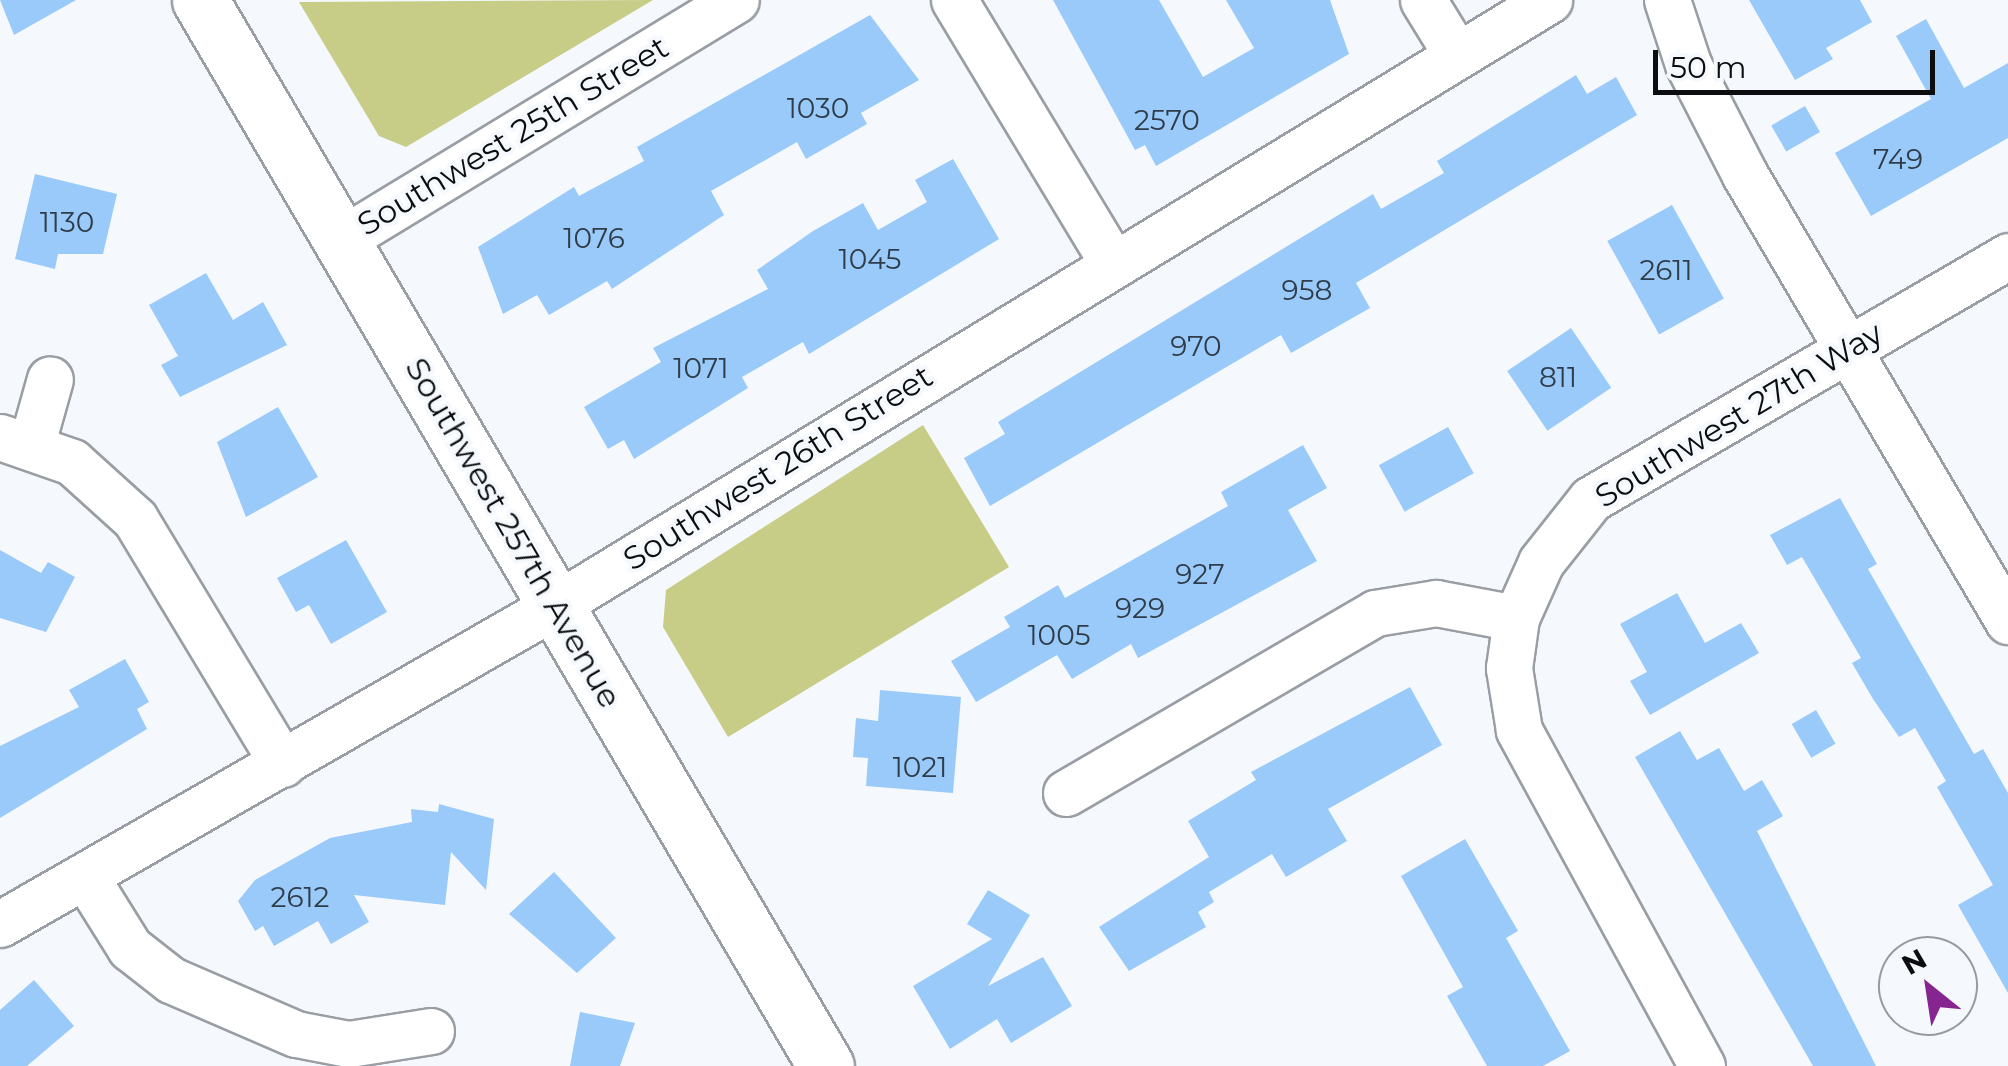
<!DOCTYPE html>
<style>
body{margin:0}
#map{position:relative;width:2008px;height:1066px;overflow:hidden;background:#f5f9fe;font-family:Montserrat,sans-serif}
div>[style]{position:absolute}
.green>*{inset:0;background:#c7cc87}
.building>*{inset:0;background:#9acafa;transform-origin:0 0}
.roads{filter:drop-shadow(2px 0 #999ea4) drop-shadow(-2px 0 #999ea4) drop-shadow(0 2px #999ea4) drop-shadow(0 -2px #999ea4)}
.minor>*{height:45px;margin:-22.5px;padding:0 22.5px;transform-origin:22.5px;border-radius:22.5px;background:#fff}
.primary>*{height:55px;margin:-27.5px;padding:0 27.5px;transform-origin:27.5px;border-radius:27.5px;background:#fff}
span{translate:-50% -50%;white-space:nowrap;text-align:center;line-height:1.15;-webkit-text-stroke:8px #f5f9fe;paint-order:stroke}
.number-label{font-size:28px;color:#2f3c49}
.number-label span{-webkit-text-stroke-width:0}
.street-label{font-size:32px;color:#0b0d0e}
.north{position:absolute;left:1878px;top:936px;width:100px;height:100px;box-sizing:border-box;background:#f5f9fe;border:2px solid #979b9e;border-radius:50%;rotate:330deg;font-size:28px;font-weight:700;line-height:40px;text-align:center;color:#0b0d0e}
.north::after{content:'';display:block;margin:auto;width:35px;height:45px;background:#86258f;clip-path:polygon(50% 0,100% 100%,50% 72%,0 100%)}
.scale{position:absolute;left:1653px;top:50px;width:282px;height:45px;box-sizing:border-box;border:5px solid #0b0d0e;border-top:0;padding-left:12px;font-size:30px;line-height:35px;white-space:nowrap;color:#0b0d0e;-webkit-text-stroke:8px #f5f9fe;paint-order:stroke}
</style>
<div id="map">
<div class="green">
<i style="clip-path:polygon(653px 0,406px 147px,379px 136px,299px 2px)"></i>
<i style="clip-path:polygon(923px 425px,1009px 567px,728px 737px,663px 627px,666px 590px)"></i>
</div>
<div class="building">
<i style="clip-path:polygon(0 0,76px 0,14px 35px)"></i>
<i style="clip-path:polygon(1053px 0,1159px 0,1203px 77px,1254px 48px,1226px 0,1330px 0,1349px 54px,1156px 166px,1145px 145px,1135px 150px)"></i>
<i style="clip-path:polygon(1749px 0,1860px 0,1872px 22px,1826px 48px,1833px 59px,1795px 80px)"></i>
<i style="clip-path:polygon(870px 15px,919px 80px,861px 113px,867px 124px,806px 159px,797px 142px,711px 191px,724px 215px,612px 289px,607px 281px,549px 315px,537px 295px,503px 314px,478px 247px,574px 187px,579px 196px,644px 161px,637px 147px)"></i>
<i style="clip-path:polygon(1926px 19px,1964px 88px,2008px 63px,2008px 138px,1871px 216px,1835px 153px,1931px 99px,1896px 36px)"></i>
<i style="clip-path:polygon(1576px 75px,1587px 94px,1616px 77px,1637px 115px,1356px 283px,1370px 308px,1291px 353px,1281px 335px,990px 506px,964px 458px,1005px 434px,998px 422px,1373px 194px,1381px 209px,1444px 173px,1437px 161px)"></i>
<i style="left:1805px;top:106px;width:30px;height:39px;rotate:60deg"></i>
<i style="clip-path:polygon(953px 159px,999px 239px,809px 354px,803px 342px,742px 377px,748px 388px,634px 459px,624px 440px,608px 449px,584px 407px,661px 362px,653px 348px,768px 289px,757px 270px,813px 231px,863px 203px,878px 230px,927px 202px,915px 180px)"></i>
<i style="clip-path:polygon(35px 174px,117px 194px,103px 254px,58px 254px,55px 269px,15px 259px)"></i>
<i style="left:1672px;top:205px;width:107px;height:74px;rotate:61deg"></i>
<i style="clip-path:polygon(206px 273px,233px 320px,263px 302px,287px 345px,180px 397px,161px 365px,178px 356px,149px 305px)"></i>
<i style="left:1571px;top:328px;width:72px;height:77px;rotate:56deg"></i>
<i style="clip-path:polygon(278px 407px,318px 477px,246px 517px,217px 442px)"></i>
<i style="left:1448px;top:427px;width:53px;height:79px;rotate:61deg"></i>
<i style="clip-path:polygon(1303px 445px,1327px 488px,1288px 510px,1317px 561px,1138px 658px,1131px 644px,1072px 679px,1057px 655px,976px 702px,951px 661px,1010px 627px,1004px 617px,1058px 585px,1065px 598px,1228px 506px,1221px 492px)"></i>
<i style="clip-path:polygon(1840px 498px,1877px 564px,1868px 569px,1974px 754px,1983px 749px,2008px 793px,2008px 993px,1958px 905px,1993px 885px,1937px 787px,1946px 781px,1915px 728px,1899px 737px,1873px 699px,1852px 663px,1861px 658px,1802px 557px,1787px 565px,1770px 535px)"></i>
<i style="clip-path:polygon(346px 540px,387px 612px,331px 644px,309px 605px,296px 612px,277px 578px)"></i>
<i style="clip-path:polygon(0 550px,41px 573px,48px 562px,75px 577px,46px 632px,0 618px)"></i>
<i style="clip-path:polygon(1677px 593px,1705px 643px,1741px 623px,1759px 653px,1650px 715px,1630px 681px,1647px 672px,1620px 624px)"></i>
<i style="clip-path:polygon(125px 659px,149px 702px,137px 709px,147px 729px,0 818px,0 746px,79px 707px,69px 690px)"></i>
<i style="clip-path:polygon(1410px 687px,1442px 745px,1328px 809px,1347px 841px,1286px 877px,1272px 854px,1209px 892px,1214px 902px,1198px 912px,1206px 927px,1129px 971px,1099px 927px,1209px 857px,1188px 821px,1256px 780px,1251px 772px)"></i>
<i style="clip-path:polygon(880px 690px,961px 697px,953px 793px,866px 786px,868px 758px,853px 757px,856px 718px,878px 721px)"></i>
<i style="left:1816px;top:710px;width:39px;height:28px;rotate:60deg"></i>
<i style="clip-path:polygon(1680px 731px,1697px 760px,1719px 748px,1744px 791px,1762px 780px,1783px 816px,1757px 831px,1876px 1066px,1813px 1066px,1635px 757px)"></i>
<i style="clip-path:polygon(439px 804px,494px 819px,486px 890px,451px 852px,445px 905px,354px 895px,369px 922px,331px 944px,318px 921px,274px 946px,263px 926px,255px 931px,238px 901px,255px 880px,330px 838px,412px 822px,411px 809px,438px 812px)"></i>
<i style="clip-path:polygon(1465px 839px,1518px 931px,1506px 938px,1570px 1051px,1543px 1066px,1487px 1066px,1447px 996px,1463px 987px,1401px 876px)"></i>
<i style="clip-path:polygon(554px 872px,616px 938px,577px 973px,509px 914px)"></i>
<i style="clip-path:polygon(988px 890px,1030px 915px,988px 986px,1043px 957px,1072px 1006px,1011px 1043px,997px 1019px,950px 1049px,913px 986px,992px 939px,967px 924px)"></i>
<i style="clip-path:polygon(34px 980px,74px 1026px,27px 1066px,0 1066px,0 1010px)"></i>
<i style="clip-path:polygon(580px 1012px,635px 1023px,620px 1066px,570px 1066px)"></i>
</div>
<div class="roads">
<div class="minor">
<i style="left:954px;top:0;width:306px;rotate:58.9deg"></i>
<i style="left:1423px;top:0;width:61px;rotate:58.4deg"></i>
<i style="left:1667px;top:0;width:67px;rotate:71.8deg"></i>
<i style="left:1688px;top:64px;width:125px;rotate:62.8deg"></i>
<i style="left:1745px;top:175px;width:518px;rotate:59.47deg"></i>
<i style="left:341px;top:240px;width:462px;rotate:-31.3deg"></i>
<i style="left:0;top:437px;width:76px;rotate:19.1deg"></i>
<i style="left:72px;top:462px;width:85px;rotate:42.1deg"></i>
<i style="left:135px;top:519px;width:286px;rotate:58.9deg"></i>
<i style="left:32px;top:443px;width:66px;rotate:-74.3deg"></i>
<i style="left:1066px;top:793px;width:358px;rotate:-30.2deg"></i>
<i style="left:1375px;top:613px;width:62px;rotate:-9.3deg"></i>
<i style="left:1436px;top:603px;width:81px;rotate:10.6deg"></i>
<i style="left:85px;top:876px;width:85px;rotate:58deg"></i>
<i style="left:130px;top:948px;width:52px;rotate:38deg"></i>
<i style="left:171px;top:980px;width:136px;rotate:23.4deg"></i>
<i style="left:296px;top:1034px;width:54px;rotate:10.7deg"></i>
<i style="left:349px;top:1044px;width:83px;rotate:-9deg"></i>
<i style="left:0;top:924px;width:641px;rotate:-29.84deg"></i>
<i style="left:556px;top:605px;width:1163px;rotate:-31.35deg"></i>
<i style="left:1702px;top:1066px;width:383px;rotate:-118.6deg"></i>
<i style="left:1519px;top:730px;width:63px;rotate:-99.2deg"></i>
<i style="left:1509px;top:668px;width:50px;rotate:-82deg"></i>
<i style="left:1516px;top:618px;width:61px;rotate:-65.9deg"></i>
<i style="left:1541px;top:562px;width:80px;rotate:-51.6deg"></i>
<i style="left:1591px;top:499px;width:483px;rotate:-30.2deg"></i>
</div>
<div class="primary">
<i style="left:200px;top:0;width:1236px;rotate:59.58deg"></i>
</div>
</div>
<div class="number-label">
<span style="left:818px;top:108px">1030</span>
<span style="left:1167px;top:120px">2570</span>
<span style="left:1898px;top:159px">749</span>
<span style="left:67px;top:222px">1130</span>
<span style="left:594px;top:238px">1076</span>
<span style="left:870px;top:259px">1045</span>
<span style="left:1666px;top:270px">2611</span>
<span style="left:1307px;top:290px">958</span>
<span style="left:1196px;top:346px">970</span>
<span style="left:701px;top:368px">1071</span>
<span style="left:1558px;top:377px">811</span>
<span style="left:1200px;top:574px">927</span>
<span style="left:1140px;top:608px">929</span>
<span style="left:1059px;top:635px">1005</span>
<span style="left:920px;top:767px">1021</span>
<span style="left:300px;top:897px">2612</span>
</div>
<div class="street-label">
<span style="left:513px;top:136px;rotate:-31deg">Southwest 25th Street</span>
<span style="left:1739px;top:415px;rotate:-31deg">Southwest 27th Way</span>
<span style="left:778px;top:468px;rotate:-32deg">Southwest 26th Street</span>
<span style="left:513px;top:533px;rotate:60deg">Southwest 257th Avenue</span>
</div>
<div class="north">N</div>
<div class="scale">50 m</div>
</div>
